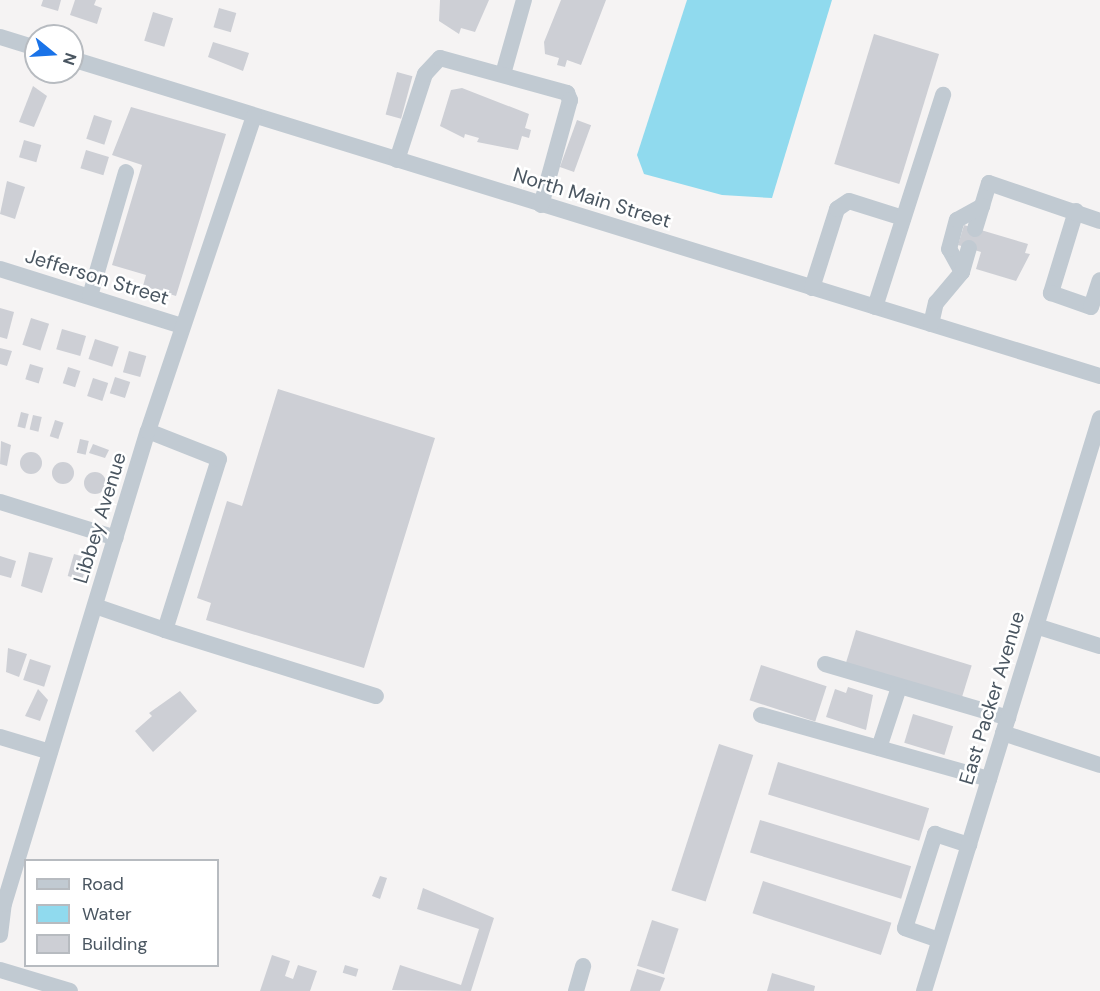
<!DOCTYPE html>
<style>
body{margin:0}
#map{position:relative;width:1100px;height:991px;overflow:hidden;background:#f5f3f3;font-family:"DM Sans",sans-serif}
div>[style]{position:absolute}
.water>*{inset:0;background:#90daee}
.building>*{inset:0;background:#cdcfd5;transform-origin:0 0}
.round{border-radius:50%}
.minor>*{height:16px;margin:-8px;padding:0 8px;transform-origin:8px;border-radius:8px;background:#c1cad2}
span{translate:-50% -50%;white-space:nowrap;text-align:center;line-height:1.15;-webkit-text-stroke:5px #fff;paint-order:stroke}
.street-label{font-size:20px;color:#4a5661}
.legend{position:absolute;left:24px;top:859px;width:195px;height:108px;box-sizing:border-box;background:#fff;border:2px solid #b7bbc0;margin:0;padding:8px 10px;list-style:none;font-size:18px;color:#4a5661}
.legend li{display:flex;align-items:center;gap:12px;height:30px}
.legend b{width:30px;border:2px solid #b7bbc0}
.north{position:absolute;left:24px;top:24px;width:60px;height:60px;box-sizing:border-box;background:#fff;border:2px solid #b7bbc0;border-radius:50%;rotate:108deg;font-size:16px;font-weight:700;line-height:24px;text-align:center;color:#4a5661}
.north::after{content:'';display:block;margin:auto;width:21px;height:27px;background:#1a73e8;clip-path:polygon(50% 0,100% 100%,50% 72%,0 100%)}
</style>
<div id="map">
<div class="water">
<i style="clip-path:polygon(687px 0,832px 0,772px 198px,722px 195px,644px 174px,637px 155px)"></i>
</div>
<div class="building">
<i style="clip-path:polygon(43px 0,61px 0,58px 11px,41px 6px)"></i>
<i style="clip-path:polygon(75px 0,96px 0,94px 5px,102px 8px,97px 24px,70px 15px)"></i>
<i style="clip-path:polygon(440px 0,489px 0,475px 32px,461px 28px,459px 34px,439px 21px)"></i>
<i style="clip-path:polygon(561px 0,606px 0,581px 65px,567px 60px,565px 67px,557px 65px,559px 58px,545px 54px,544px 42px)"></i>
<i style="left:219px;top:8px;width:18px;height:20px;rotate:16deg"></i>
<i style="left:153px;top:12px;width:21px;height:30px;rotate:17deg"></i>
<i style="left:874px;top:34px;width:68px;height:136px;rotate:17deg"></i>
<i style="clip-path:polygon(213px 42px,249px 53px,243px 71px,208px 57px)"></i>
<i style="left:397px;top:72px;width:16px;height:44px;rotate:15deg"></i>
<i style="clip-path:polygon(33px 86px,47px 96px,34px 127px,19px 122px)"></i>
<i style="clip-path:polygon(462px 88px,529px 114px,525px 128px,531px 130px,529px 138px,522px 136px,518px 150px,477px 142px,479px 138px,465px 134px,464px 138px,440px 126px,451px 90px)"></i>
<i style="clip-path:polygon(131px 107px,226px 134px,176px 296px,143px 286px,146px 275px,112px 265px,142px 165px,112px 155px)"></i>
<i style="left:94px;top:115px;width:19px;height:25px;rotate:18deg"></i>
<i style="left:577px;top:120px;width:15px;height:50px;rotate:20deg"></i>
<i style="left:24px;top:140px;width:18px;height:18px;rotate:16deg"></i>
<i style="left:86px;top:150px;width:24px;height:19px;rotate:17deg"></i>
<i style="clip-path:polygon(7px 181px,25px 187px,15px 219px,0 214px)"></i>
<i style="clip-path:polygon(964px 225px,1028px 244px,1025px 253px,1030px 254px,1016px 281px,976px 269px,981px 252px,958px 245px)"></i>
<i style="clip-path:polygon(0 308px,14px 312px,7px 339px,0 337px)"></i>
<i style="left:31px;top:318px;width:19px;height:28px;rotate:18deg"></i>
<i style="left:62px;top:329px;width:25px;height:21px;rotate:16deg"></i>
<i style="left:95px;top:339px;width:25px;height:21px;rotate:18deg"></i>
<i style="clip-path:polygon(0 348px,12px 351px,7px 366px,0 364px)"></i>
<i style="left:129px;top:351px;width:18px;height:22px;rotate:16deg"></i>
<i style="left:30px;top:364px;width:14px;height:16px;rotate:17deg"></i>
<i style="left:68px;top:367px;width:13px;height:17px;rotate:18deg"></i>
<i style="left:115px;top:377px;width:16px;height:17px;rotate:18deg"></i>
<i style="left:93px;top:378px;width:16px;height:19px;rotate:18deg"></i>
<i style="clip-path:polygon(278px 389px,435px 438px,364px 668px,206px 620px,211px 603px,197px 598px,227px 501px,242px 506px)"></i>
<i style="left:21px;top:412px;width:8px;height:15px;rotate:14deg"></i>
<i style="left:33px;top:415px;width:9px;height:15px;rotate:13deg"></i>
<i style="left:55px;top:420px;width:9px;height:17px;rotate:18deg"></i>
<i style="left:80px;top:439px;width:9px;height:14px;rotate:13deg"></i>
<i style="clip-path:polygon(1px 441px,11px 445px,7px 466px,0 464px)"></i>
<i style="clip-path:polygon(93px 444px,109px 450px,105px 458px,89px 453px)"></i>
<i class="round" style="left:20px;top:452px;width:22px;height:22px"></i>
<i class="round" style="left:52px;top:462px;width:22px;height:22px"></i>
<i class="round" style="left:84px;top:472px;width:22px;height:22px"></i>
<i style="clip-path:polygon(29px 552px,53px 558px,42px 593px,21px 586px)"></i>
<i style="left:74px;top:554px;width:15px;height:23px;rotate:16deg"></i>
<i style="clip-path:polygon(0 556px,16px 561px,11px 578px,0 575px)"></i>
<i style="left:856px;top:630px;width:121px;height:35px;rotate:17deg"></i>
<i style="clip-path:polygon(8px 648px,27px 654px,19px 677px,6px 672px)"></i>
<i style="left:30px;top:659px;width:22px;height:22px;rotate:18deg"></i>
<i style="left:761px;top:665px;width:69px;height:37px;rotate:18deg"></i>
<i style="clip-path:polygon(848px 687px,873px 695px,866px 730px,826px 717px,835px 689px,846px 693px)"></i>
<i style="clip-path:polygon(38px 689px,48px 700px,40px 721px,25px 716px)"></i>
<i style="clip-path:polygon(180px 691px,197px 711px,153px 752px,135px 731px,152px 716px,149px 713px)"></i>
<i style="left:913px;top:714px;width:42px;height:30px;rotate:17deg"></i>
<i style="left:719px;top:744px;width:36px;height:154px;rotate:18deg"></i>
<i style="left:778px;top:762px;width:158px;height:34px;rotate:17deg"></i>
<i style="left:760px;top:820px;width:158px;height:34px;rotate:17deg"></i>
<i style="clip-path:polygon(380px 876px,387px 878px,380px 899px,372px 896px)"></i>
<i style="left:763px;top:881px;width:135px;height:34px;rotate:18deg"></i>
<i style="clip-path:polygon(423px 888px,494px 918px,471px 991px,392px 990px,400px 965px,461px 985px,479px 929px,417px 909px)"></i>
<i style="left:652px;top:920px;width:28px;height:48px;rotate:18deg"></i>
<i style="clip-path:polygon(272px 955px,290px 961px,285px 976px,293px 979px,298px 965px,317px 971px,310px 991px,260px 991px)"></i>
<i style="left:345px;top:965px;width:14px;height:8px;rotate:17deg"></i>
<i style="clip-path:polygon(637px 969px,665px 978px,660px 991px,630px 991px)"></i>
<i style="clip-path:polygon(772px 973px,815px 986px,814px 991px,767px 991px)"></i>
</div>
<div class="minor">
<i style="left:0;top:37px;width:38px;rotate:17deg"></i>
<i style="left:72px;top:59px;width:1076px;rotate:17.14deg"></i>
<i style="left:503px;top:74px;width:77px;rotate:-74.2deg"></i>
<i style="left:397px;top:160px;width:90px;rotate:-72deg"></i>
<i style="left:425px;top:74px;width:22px;rotate:-47deg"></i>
<i style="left:440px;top:58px;width:132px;rotate:15.4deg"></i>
<i style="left:567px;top:93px;width:8px;rotate:67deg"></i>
<i style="left:570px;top:100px;width:109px;rotate:105.4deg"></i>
<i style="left:1076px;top:211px;width:86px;rotate:107deg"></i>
<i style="left:1051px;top:293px;width:42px;rotate:19.3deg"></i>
<i style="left:1091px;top:307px;width:28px;rotate:-72deg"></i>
<i style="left:975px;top:229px;width:48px;rotate:-73.1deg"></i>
<i style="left:989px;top:183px;width:117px;rotate:18.9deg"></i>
<i style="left:0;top:269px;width:191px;rotate:17.4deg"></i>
<i style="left:962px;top:272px;width:26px;rotate:-119deg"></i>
<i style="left:949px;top:249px;width:30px;rotate:-75deg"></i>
<i style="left:957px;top:220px;width:29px;rotate:-29deg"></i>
<i style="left:812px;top:288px;width:83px;rotate:-72.4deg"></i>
<i style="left:837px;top:209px;width:14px;rotate:-34deg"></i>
<i style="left:849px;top:201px;width:57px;rotate:17.5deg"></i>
<i style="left:90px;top:296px;width:129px;rotate:-73.8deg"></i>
<i style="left:875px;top:307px;width:223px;rotate:-72.2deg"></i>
<i style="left:931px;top:324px;width:22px;rotate:-77deg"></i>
<i style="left:936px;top:303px;width:40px;rotate:-50deg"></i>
<i style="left:962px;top:272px;width:25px;rotate:-74deg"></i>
<i style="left:0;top:502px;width:121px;rotate:17.2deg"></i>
<i style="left:95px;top:606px;width:74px;rotate:18.9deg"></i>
<i style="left:165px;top:630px;width:179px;rotate:-72.5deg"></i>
<i style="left:219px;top:459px;width:76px;rotate:-158.5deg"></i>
<i style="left:1036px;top:626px;width:67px;rotate:17.4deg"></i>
<i style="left:165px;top:630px;width:221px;rotate:17.4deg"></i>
<i style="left:825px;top:664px;width:191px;rotate:16.4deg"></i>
<i style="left:761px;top:715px;width:237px;rotate:15.7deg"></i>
<i style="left:1003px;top:733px;width:102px;rotate:18.3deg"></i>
<i style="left:0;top:737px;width:52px;rotate:16.7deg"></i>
<i style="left:879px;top:748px;width:64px;rotate:-71.8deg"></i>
<i style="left:0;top:935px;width:31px;rotate:-83deg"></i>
<i style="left:4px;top:904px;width:494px;rotate:-73.1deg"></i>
<i style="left:148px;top:431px;width:332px;rotate:-71.4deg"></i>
<i style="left:939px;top:940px;width:36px;rotate:-161deg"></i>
<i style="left:905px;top:928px;width:99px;rotate:-72.3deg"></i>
<i style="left:935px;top:834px;width:36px;rotate:18deg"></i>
<i style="left:0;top:970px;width:73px;rotate:16.7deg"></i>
<i style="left:576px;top:991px;width:26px;rotate:-74deg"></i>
<i style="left:924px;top:991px;width:599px;rotate:-72.93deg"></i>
</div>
<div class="street-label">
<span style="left:592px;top:198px;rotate:17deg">North Main Street</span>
<span style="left:97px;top:277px;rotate:17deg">Jefferson Street</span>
<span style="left:100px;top:518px;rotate:-73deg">Libbey Avenue</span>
<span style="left:992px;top:698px;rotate:-73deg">East Packer Avenue</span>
</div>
<ul class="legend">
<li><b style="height:8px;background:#c1cad2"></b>Road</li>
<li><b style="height:16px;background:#90daee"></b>Water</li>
<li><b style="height:16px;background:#cdcfd5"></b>Building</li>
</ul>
<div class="north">N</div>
</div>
